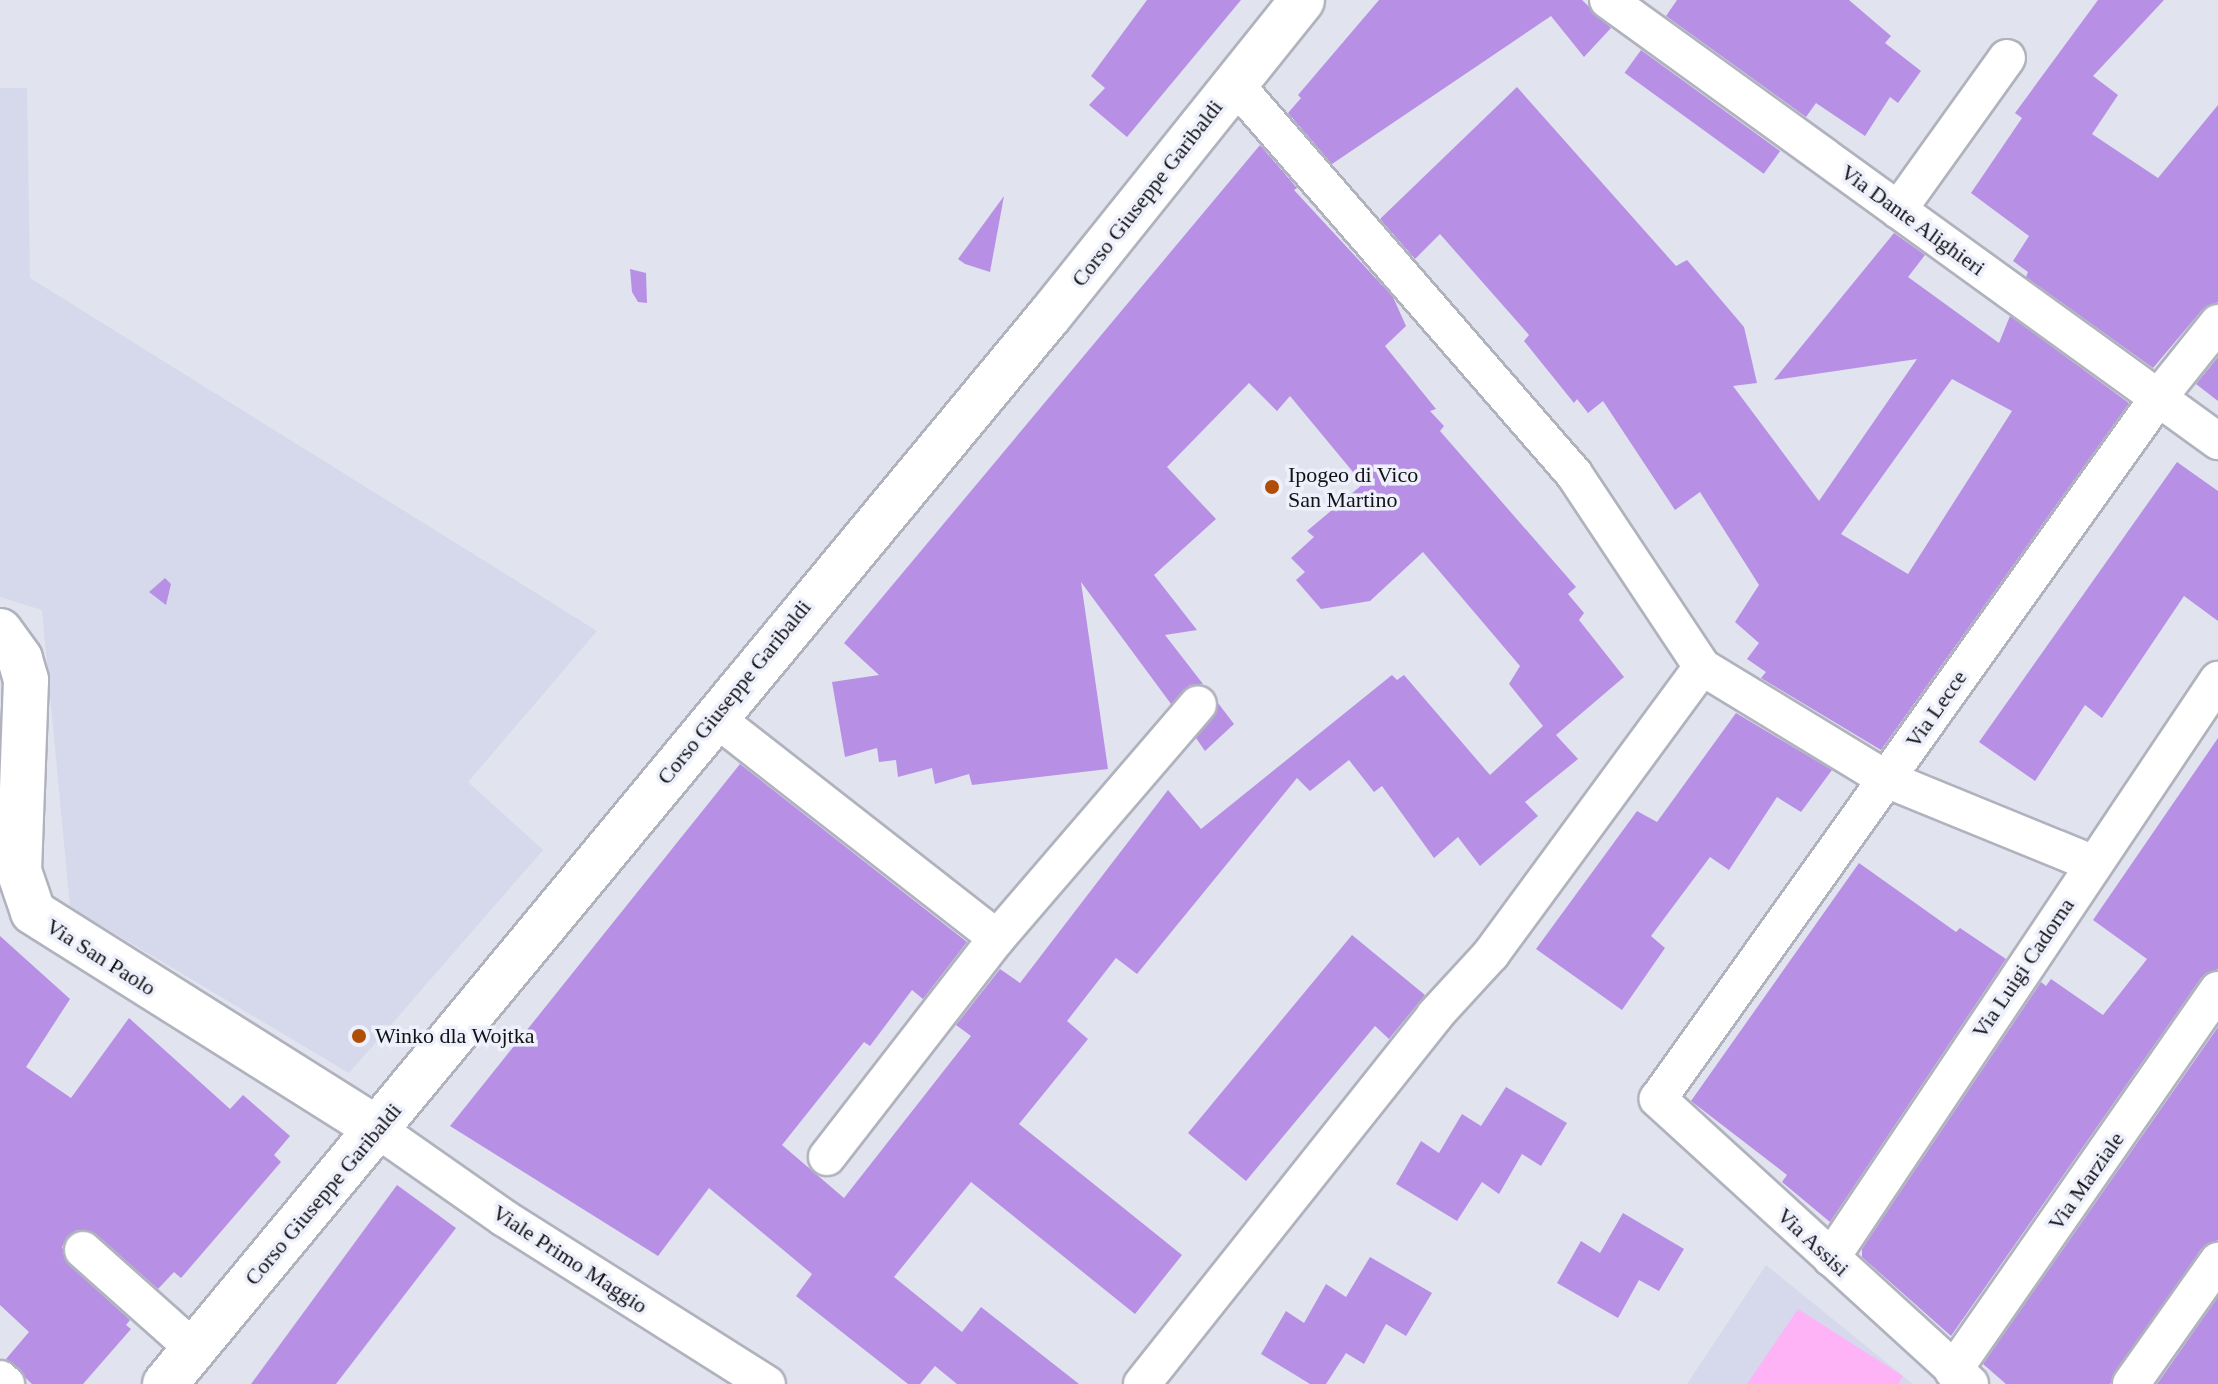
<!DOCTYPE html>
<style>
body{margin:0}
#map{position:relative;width:2218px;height:1384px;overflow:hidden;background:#e1e3ee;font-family:"Times New Roman",serif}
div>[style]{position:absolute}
.built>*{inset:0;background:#d6d9eb}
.green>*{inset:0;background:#feb3f6}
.building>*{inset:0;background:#b790e6;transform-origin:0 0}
.roads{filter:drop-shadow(2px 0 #b0b2bd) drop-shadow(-2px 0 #b0b2bd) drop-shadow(0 2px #b0b2bd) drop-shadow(0 -2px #b0b2bd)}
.minor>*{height:36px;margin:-18px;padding:0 18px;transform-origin:18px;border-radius:18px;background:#fff}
.tertiary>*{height:44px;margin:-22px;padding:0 22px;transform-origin:22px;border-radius:22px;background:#fff}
.dots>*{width:22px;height:22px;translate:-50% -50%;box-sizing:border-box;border:4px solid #eef0fb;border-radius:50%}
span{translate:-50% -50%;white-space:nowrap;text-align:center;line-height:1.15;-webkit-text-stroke:7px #eef0fb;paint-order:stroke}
.street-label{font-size:22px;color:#121216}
.poi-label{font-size:22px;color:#121216}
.left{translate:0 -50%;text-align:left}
</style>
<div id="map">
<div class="built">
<i style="clip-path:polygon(0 88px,27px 88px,30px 278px,597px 631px,468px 782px,543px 850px,349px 1073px,70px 907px,42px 610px,0 597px)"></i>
<i style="clip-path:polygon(1766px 1265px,1913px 1384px,1687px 1384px)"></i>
</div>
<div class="green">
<i style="clip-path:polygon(1798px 1309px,1903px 1376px,1898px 1384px,1747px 1384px)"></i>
</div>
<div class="building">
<i style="clip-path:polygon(1147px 0,1241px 0,1127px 137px,1089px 105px,1105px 88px,1091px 76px)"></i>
<i style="clip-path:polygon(1379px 0,1582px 0,1611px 28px,1584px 57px,1551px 16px,1332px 164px,1288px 113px,1301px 98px,1298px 95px)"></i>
<i style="clip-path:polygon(1677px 0,1849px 0,1891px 36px,1885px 43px,1921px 71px,1898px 103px,1890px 97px,1865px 136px,1816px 103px,1806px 117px,1666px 16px)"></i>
<i style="clip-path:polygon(2098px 0,2164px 0,2093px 76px,2118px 95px,2092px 134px,2158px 178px,2218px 105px,2218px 302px,2202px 310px,2153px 368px,2026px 277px,2028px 272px,2013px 261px,2029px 236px,1971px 193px,2022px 118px,2015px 113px)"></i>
<i style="left:1641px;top:50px;width:172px;height:28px;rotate:36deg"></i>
<i style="clip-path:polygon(evenodd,1517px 87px,1676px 266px,1687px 260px,1744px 327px,1757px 383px,1733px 386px,1819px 501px,1917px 359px,1774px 380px,1894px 233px,1925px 255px,1908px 277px,1999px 343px,2010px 316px,2129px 403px,1881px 750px,1761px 678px,1766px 672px,1747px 659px,1759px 643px,1735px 622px,1759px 585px,1700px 492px,1675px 510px,1603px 401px,1588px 413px,1577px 399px,1574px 403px,1524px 341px,1529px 335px,1440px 234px,1415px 259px,1380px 219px,1517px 87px,1952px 379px,2012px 411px,1908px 574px,1841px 534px,1952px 379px)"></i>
<i style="clip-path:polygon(1260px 145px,1297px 188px,1294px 190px,1393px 297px,1406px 326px,1385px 346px,1436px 409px,1430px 411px,1444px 426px,1440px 431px,1576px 587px,1568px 594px,1584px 613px,1579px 620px,1624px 677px,1556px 735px,1578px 759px,1525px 802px,1538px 816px,1480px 866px,1458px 837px,1434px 858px,1382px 786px,1374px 792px,1349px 760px,1310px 791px,1297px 778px,1137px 974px,1116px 958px,1067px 1021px,1088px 1039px,1019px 1124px,1182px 1255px,1135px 1314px,971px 1182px,894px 1277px,962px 1332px,981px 1307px,1079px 1384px,957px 1384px,935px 1366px,920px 1384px,908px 1384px,796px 1296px,812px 1274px,709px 1188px,658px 1256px,450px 1126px,740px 764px,967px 942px,923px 999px,912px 990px,870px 1046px,864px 1042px,782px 1145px,844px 1198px,971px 1036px,956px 1025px,1000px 969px,1020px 983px,1168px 790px,1201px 829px,1392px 675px,1397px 680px,1404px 675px,1490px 775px,1543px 726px,1509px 684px,1520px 666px,1423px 552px,1370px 601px,1321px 609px,1296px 580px,1305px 572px,1291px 558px,1314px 537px,1307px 531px,1363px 484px,1290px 396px,1277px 411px,1249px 383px,1167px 467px,1216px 519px,1154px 575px,1197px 630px,1165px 635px,1203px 684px,1190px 685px,1171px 704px,1081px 582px,1108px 769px,972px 785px,969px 774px,935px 784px,932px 768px,898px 777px,896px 760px,879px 762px,877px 748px,845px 757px,832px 682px,879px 675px,844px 643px)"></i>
<i style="clip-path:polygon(1004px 196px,990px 272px,965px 264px,958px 259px)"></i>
<i style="clip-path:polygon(630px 269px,646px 273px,647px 303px,638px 302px,632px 292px)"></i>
<i style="clip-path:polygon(2218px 357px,2218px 401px,2196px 384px)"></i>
<i style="clip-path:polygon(2177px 462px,2218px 491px,2218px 621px,2184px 596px,2102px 718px,2085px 705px,2035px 781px,1979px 742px)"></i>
<i style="clip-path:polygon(165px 578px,171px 584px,166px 605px,149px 592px)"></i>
<i style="clip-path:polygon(1218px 703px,1234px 724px,1205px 751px,1196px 738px)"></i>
<i style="clip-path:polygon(1736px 713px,1832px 770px,1801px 812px,1777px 797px,1729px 870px,1710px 857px,1651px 936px,1665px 948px,1622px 1010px,1536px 949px,1637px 811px,1657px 822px)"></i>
<i style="clip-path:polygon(2218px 738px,2218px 969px,2201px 978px,1951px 1336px,1862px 1257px,1862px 1249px,2041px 982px,2046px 986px,2051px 979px,2103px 1015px,2147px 959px,2093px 920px)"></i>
<i style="clip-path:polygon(1859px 863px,1956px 932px,1960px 928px,2006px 959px,1830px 1222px,1782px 1182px,1787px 1175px,1691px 1101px)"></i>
<i style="clip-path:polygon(1352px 935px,1425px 995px,1389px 1039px,1375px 1026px,1246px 1181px,1188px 1133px)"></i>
<i style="clip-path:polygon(0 936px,70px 999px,26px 1067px,71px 1098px,129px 1018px,230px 1109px,243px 1095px,290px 1136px,274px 1155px,281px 1162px,212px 1242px,181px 1278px,174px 1272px,158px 1289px,96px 1234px,77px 1230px,67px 1237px,62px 1247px,69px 1265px,130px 1320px,126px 1325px,131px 1329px,83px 1384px,32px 1384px,6px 1359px,29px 1332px,0 1305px)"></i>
<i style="clip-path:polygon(2218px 1027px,2218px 1240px,2201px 1249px,2110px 1384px,2006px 1384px,1983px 1364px)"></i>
<i style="clip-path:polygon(1506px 1087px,1567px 1123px,1541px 1166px,1522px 1154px,1499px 1194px,1482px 1182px,1457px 1221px,1396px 1184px,1421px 1141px,1439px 1153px,1462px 1114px,1481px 1126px)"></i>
<i style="clip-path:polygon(397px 1185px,456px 1228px,336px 1384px,251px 1384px)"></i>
<i style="clip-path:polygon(1623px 1213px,1684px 1249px,1659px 1291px,1639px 1280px,1618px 1318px,1557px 1283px,1581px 1241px,1600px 1253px)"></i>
<i style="clip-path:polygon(1370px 1257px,1432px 1293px,1406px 1336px,1386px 1324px,1364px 1364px,1346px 1353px,1326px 1384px,1310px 1384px,1261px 1354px,1286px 1311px,1304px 1323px,1326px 1284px,1346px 1297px)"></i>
<i style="clip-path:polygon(2218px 1297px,2218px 1384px,2157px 1384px)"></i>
</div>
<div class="roads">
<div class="minor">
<i style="left:1608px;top:0;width:753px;rotate:35.87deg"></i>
<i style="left:1234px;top:83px;width:518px;rotate:48.99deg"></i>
<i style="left:1574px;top:474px;width:232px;rotate:56.4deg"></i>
<i style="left:1702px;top:667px;width:215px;rotate:31.3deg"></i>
<i style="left:1886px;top:779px;width:222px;rotate:22.2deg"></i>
<i style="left:1898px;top:210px;width:187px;rotate:-54.4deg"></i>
<i style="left:714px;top:717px;width:359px;rotate:38deg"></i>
<i style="left:377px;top:1129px;width:155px;rotate:35deg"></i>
<i style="left:504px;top:1218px;width:311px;rotate:32.3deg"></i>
<i style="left:827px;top:1157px;width:277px;rotate:-52.2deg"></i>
<i style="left:997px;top:938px;width:308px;rotate:-49.3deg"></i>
<i style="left:83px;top:1250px;width:149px;rotate:41.7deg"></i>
<i style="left:1831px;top:1258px;width:696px;rotate:-56.2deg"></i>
<i style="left:1953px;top:1371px;width:464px;rotate:-55.2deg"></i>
<i style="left:0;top:1379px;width:8px;rotate:40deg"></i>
<i style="left:1142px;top:1384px;width:471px;rotate:-51.5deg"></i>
<i style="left:1435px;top:1015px;width:83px;rotate:-47.4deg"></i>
<i style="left:1491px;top:954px;width:356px;rotate:-53.7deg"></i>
<i style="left:1970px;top:1384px;width:423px;rotate:-137.6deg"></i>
<i style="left:1658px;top:1099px;width:861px;rotate:-54.5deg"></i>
<i style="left:2158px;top:398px;width:96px;rotate:-51.3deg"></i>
<i style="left:2131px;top:1384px;width:151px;rotate:-54.7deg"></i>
</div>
<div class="tertiary">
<i style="left:0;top:631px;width:34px;rotate:54deg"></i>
<i style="left:20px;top:659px;width:22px;rotate:74deg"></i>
<i style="left:26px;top:680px;width:191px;rotate:92.1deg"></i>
<i style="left:19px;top:871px;width:43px;rotate:71.1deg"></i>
<i style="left:33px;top:912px;width:407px;rotate:32.2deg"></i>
<i style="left:165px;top:1384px;width:1388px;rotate:-50.38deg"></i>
<i style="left:1050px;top:315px;width:403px;rotate:-51.3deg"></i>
</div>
</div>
<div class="dots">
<i style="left:1272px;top:487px;background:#af4f07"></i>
<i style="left:359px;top:1036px;background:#af4f07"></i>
</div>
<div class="street-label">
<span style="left:1147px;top:193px;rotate:-52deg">Corso Giuseppe Garibaldi</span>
<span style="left:1913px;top:220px;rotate:36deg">Via Dante Alighieri</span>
<span style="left:734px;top:692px;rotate:-51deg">Corso Giuseppe Garibaldi</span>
<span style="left:1936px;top:709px;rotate:-55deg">Via Lecce</span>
<span style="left:101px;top:957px;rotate:32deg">Via San Paolo</span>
<span style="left:2023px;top:968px;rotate:-56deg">Via Luigi Cadorna</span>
<span style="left:2086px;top:1181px;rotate:-55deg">Via Marziale</span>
<span style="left:323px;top:1194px;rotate:-50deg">Corso Giuseppe Garibaldi</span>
<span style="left:1813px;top:1242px;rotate:43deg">Via Assisi</span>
<span style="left:570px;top:1259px;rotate:33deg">Viale Primo Maggio</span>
</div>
<div class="poi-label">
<span class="left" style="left:1288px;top:487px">Ipogeo di Vico<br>San Martino</span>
<span class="left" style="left:375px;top:1036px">Winko dla Wojtka</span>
</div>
</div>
